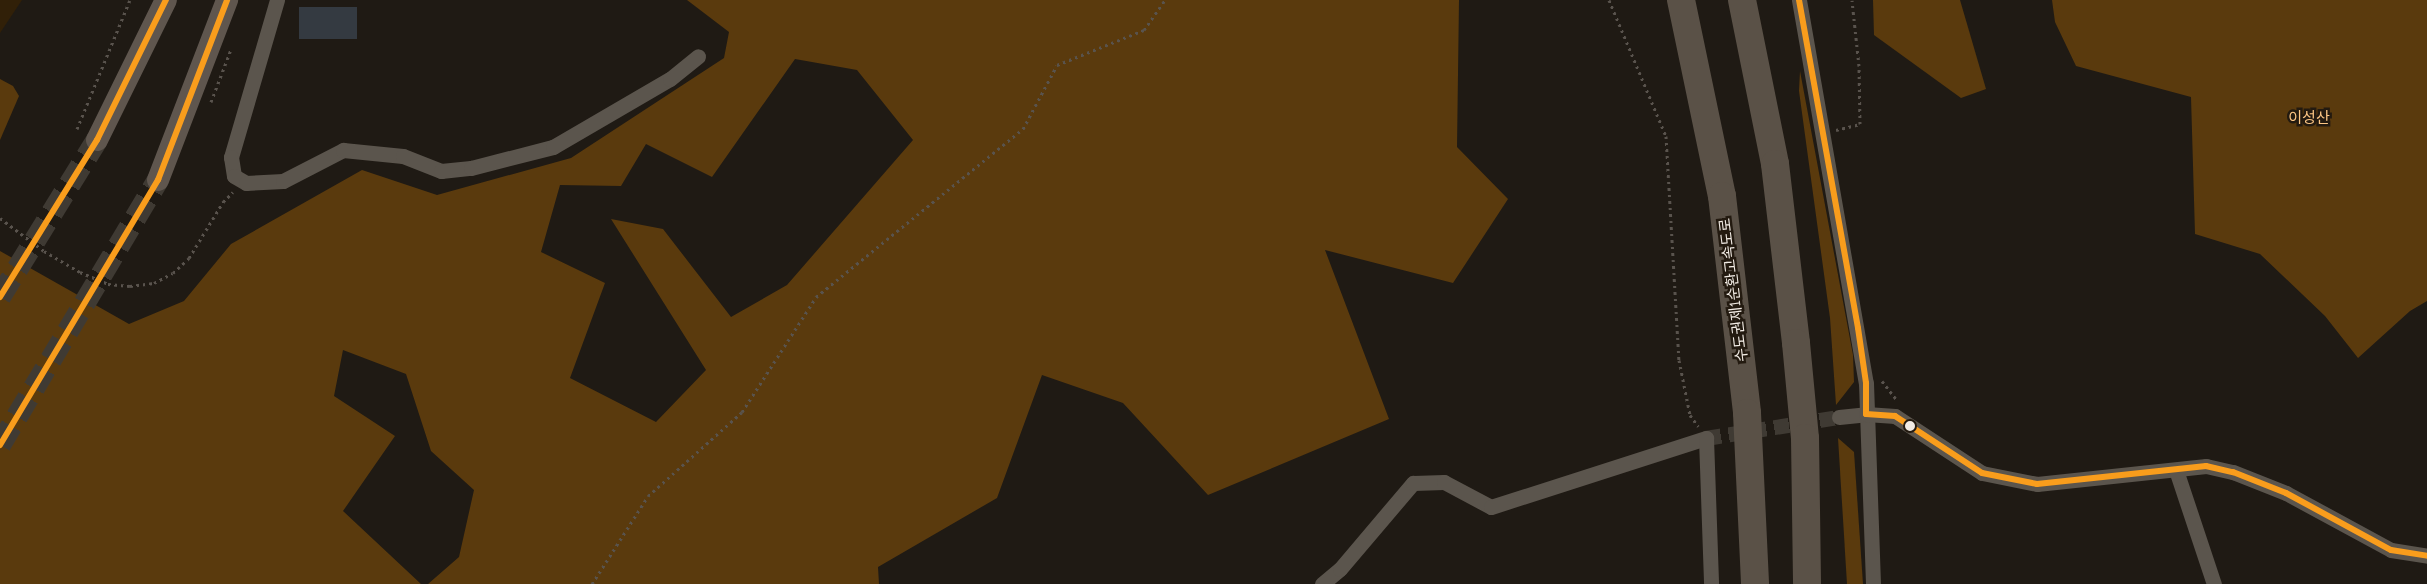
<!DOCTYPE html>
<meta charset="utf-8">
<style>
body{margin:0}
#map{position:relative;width:2427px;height:584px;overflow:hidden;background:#1f1a14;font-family:"PT Sans Narrow","Noto Sans KR",sans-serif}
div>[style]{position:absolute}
.green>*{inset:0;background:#312008}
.forest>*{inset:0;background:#5a3a0d}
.building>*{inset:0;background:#343a41;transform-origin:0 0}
.minor-tunnel>*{height:15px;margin-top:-7.5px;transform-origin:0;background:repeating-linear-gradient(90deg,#3f3a33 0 15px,transparent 0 23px)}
.secondary-tunnel>*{height:22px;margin-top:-11px;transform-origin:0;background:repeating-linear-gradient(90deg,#3f3a33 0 22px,transparent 0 33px)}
.path>*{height:3px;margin-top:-1.5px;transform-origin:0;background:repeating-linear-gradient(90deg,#59534d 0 2.5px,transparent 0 6.5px)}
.minor>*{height:15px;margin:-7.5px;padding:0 7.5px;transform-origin:7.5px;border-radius:7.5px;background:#5b554d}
.secondary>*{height:22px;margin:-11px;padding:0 11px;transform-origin:11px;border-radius:11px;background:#5f564e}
.motorway>*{height:28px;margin:-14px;padding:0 14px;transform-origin:14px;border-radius:14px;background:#5a5147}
.bus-1>*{height:6px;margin:-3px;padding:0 3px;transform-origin:3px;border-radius:3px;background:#f99d1c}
.dots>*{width:14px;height:14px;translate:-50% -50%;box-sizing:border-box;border:2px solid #231a10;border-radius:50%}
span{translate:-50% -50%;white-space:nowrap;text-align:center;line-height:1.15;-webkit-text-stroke:5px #231a10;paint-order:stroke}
.park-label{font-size:15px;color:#fdc684}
.street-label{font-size:15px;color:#f2ece5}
</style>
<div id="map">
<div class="green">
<i style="clip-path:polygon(0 0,22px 0,0 33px)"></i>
</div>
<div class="forest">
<i style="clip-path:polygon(evenodd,687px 0,1459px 0,1457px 147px,1508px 199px,1453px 283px,1325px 250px,1389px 419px,1208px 495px,1123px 403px,1042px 375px,997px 498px,878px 567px,879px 584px,428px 584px,459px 557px,474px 490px,431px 451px,406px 374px,343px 350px,334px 396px,395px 436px,343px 511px,421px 584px,0 584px,0 251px,129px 324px,184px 301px,231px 244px,362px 170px,437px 195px,571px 158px,724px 58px,729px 32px,687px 0,795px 59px,857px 70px,913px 140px,787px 285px,731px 317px,663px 229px,611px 219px,706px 370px,656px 422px,570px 378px,605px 283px,541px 252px,560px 185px,621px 186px,646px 144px,712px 177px,795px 59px)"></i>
<i style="clip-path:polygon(1873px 0,1960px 0,1986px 89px,1961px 98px,1874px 35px)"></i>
<i style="clip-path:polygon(2052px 0,2427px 0,2427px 301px,2410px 311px,2358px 358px,2325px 316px,2260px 254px,2195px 234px,2191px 97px,2076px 66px,2055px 22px)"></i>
<i style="clip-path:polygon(1800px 71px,1853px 355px,1854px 382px,1836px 405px,1830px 318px,1799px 91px)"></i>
<i style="clip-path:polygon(0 79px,13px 86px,19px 96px,0 140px)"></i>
<i style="clip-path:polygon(1838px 438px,1854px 452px,1863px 584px,1847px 584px)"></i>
</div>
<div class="building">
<i style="left:299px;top:7px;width:58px;height:32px"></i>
</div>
<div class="minor-tunnel">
<i style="left:1706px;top:438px;width:135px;rotate:-9deg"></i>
</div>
<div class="secondary-tunnel">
<i style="left:0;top:297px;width:185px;rotate:-58.3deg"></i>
<i style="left:0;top:445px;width:309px;rotate:-59.2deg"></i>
</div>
<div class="path">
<i style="left:1609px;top:0;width:147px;rotate:67.3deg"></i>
<i style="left:1666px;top:136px;width:224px;rotate:86.7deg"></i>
<i style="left:1679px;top:360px;width:56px;rotate:78.7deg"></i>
<i style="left:1690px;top:415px;width:14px;rotate:54deg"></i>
<i style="left:211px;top:102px;width:57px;rotate:-69.3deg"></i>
<i style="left:77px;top:129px;width:139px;rotate:-67.7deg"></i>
<i style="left:1836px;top:130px;width:25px;rotate:-14deg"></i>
<i style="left:1860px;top:124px;width:58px;rotate:-91deg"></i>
<i style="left:1859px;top:66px;width:66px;rotate:-96.1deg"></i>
<i style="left:0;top:218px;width:55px;rotate:36.9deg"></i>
<i style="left:44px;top:251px;width:42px;rotate:30.3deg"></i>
<i style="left:80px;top:272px;width:30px;rotate:23deg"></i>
<i style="left:108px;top:284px;width:22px;rotate:5deg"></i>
<i style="left:130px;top:286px;width:24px;rotate:-7deg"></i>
<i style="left:154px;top:283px;width:21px;rotate:-28deg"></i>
<i style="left:173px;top:273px;width:22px;rotate:-43deg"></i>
<i style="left:189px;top:258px;width:66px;rotate:-58.7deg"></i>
<i style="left:223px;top:202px;width:14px;rotate:-45deg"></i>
<i style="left:1882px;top:381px;width:24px;rotate:52deg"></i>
<i style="left:592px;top:584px;width:104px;rotate:-57.5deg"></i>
<i style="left:648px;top:496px;width:126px;rotate:-41.8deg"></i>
<i style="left:742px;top:412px;width:137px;rotate:-57.2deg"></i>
<i style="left:816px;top:297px;width:267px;rotate:-39.1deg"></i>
<i style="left:1023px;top:129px;width:72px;rotate:-62deg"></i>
<i style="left:1057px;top:65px;width:94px;rotate:-21.9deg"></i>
<i style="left:1144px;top:30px;width:37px;rotate:-55deg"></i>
</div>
<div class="minor">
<i style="left:277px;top:0;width:164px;rotate:106.3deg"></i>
<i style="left:231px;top:157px;width:19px;rotate:81deg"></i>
<i style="left:234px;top:176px;width:14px;rotate:30deg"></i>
<i style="left:246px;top:183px;width:37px;rotate:-3deg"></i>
<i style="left:283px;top:181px;width:68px;rotate:-27.3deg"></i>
<i style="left:343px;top:150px;width:60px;rotate:5.7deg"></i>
<i style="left:403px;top:156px;width:41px;rotate:21.5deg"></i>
<i style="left:441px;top:171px;width:30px;rotate:-6deg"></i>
<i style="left:471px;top:168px;width:85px;rotate:-14.4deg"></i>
<i style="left:553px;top:147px;width:135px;rotate:-30.2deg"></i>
<i style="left:670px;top:79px;width:36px;rotate:-39deg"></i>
<i style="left:1799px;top:0;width:389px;rotate:80.1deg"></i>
<i style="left:1866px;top:383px;width:201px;rotate:88deg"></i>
<i style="left:1839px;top:417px;width:27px;rotate:-6deg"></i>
<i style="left:1866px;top:414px;width:29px;rotate:4deg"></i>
<i style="left:1895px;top:416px;width:104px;rotate:33.2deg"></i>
<i style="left:1982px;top:473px;width:56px;rotate:11.3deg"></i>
<i style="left:2037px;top:484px;width:170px;rotate:-6.1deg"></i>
<i style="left:2206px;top:466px;width:28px;rotate:13deg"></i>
<i style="left:2233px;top:472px;width:57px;rotate:21.6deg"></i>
<i style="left:2286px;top:493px;width:119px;rotate:28.5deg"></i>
<i style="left:2391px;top:550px;width:36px;rotate:9deg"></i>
<i style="left:2176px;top:470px;width:120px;rotate:71.6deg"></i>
<i style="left:1322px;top:584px;width:23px;rotate:-40deg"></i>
<i style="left:1340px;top:569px;width:113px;rotate:-49.7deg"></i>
<i style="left:1413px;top:483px;width:31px;rotate:-2deg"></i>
<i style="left:1444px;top:482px;width:53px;rotate:28deg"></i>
<i style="left:1491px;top:507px;width:226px;rotate:-17.8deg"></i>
<i style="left:1706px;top:438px;width:146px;rotate:88deg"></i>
</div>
<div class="secondary">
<i style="left:97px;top:140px;width:156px;rotate:-63.8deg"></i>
<i style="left:158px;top:180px;width:193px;rotate:-69deg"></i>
</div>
<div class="motorway">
<i style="left:1681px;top:0;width:200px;rotate:78.2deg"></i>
<i style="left:1722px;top:196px;width:218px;rotate:83.4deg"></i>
<i style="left:1747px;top:413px;width:171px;rotate:87.3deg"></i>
<i style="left:1742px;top:0;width:167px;rotate:78.6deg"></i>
<i style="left:1775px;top:164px;width:180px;rotate:83.3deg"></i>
<i style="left:1796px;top:343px;width:95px;rotate:84.6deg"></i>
<i style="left:1805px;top:438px;width:146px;rotate:89.2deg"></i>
</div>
<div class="bus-1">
<i style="left:1799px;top:0;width:333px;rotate:79.8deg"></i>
<i style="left:1858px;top:328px;width:56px;rotate:81.7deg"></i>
<i style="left:1866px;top:383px;width:31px;rotate:90deg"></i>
<i style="left:0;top:297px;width:185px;rotate:-58.3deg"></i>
<i style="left:97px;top:140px;width:156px;rotate:-63.8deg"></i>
<i style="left:1866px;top:414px;width:29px;rotate:4deg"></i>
<i style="left:1895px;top:416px;width:104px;rotate:33.2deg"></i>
<i style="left:1982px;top:473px;width:56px;rotate:11.3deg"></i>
<i style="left:2037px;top:484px;width:170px;rotate:-6.1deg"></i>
<i style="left:2206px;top:466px;width:28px;rotate:13deg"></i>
<i style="left:2233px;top:472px;width:57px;rotate:21.6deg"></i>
<i style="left:2286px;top:493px;width:119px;rotate:28.5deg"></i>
<i style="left:2391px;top:550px;width:36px;rotate:9deg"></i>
<i style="left:0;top:445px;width:309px;rotate:-59.2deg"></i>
<i style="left:158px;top:180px;width:193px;rotate:-69deg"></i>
</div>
<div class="dots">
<i style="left:1910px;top:426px;background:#f2ece5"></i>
</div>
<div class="park-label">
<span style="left:2309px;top:118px">이성산</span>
</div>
<div class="street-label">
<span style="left:1733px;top:290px;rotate:-97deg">수도권제1순환고속도로</span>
</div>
</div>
